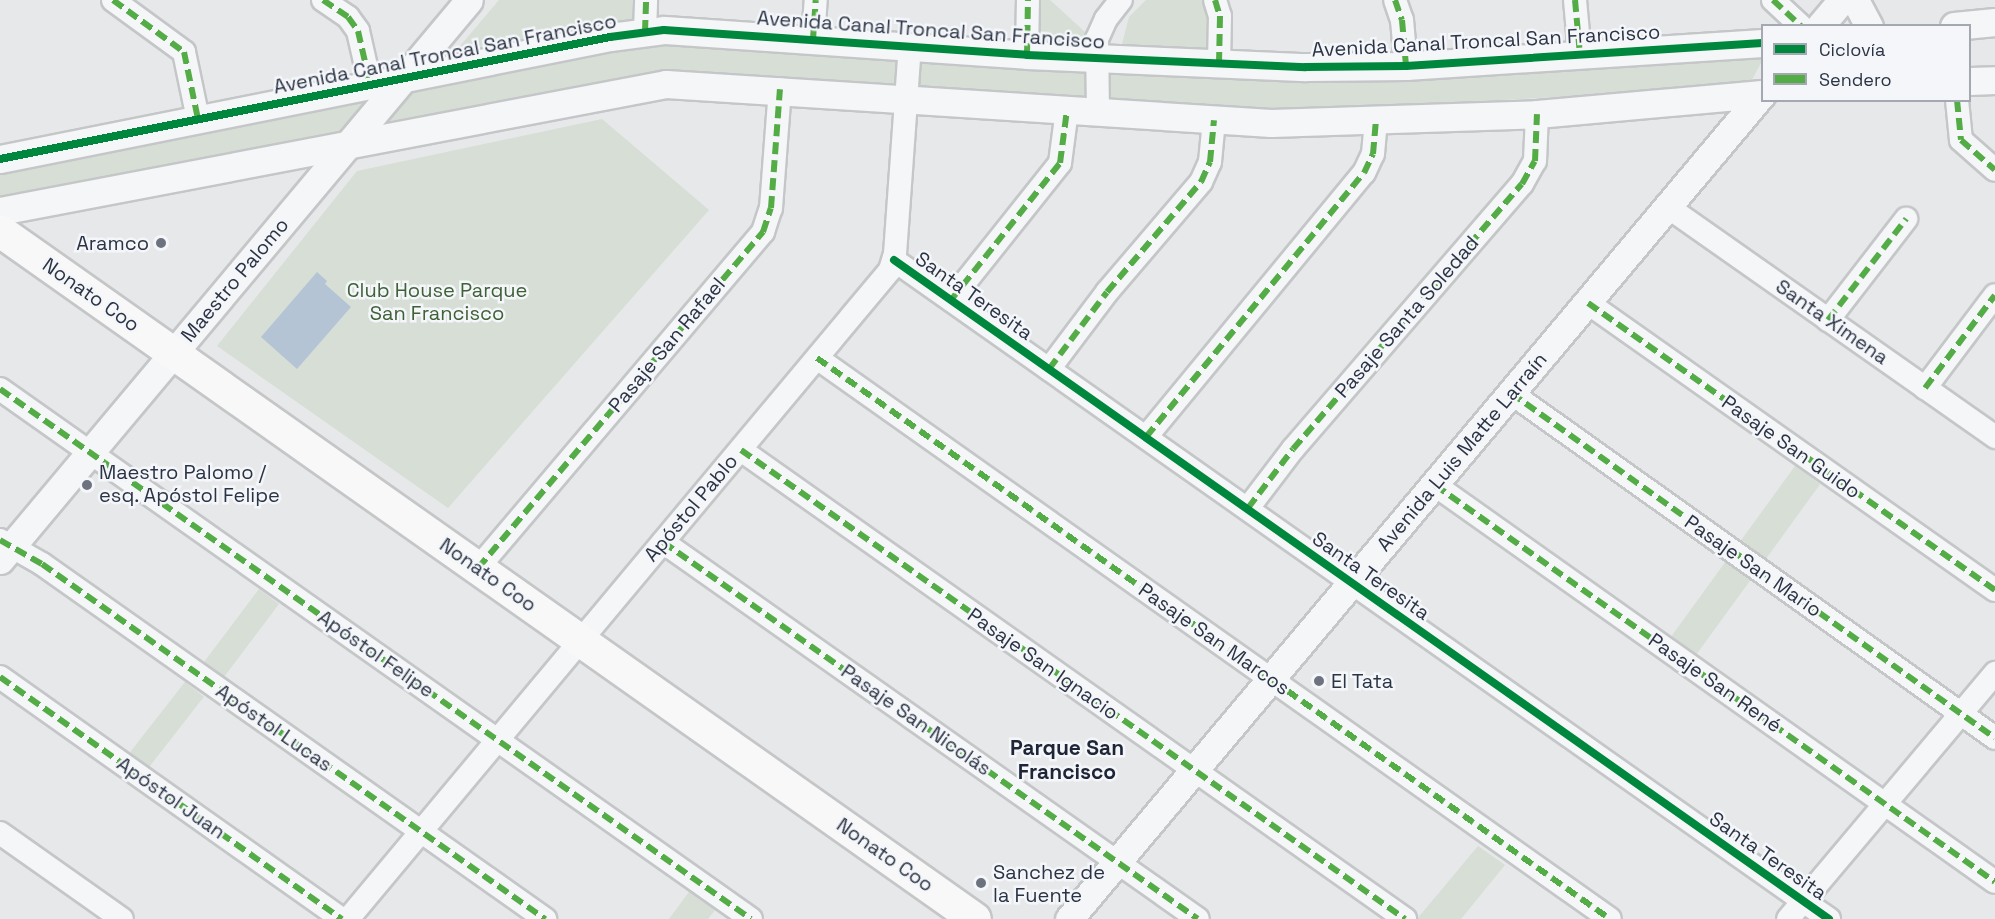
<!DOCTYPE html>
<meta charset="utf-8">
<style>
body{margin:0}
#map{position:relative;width:1995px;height:919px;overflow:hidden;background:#e6e8ea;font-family:"Space Grotesk",sans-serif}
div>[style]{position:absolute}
.green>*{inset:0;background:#d6ded6;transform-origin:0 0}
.water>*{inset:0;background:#b4c4d5}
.roads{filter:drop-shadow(2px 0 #c4c6c8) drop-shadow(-2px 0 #c4c6c8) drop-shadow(0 2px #c4c6c8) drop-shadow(0 -2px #c4c6c8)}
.minor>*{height:22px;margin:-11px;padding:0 11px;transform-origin:11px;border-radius:11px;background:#f5f6f7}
.tertiary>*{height:27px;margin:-13.5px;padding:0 13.5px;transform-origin:13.5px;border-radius:13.5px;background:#f5f6f7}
.secondary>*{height:32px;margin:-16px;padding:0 16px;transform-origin:16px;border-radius:16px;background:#f8f8f8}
.quiet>*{height:6px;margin-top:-3px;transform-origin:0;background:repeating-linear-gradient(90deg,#54ac47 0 12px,transparent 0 18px)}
.cycleway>*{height:8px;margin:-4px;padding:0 4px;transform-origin:4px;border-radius:4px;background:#00873e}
.dots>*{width:16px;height:16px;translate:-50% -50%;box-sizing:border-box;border:3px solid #f4f6f9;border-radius:50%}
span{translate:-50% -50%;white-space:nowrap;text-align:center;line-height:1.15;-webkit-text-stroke:5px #f4f6f9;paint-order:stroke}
.street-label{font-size:20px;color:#2b3445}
.poi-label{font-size:20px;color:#2b3445}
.right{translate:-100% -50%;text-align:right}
.left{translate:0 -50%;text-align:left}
.park-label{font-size:20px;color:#3f6138}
.neighbourhood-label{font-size:21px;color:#1d2536;font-weight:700}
.legend{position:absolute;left:1761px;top:24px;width:210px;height:78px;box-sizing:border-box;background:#f4f6f9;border:2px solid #a4a8b1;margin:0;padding:8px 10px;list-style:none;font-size:18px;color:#2b3445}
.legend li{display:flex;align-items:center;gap:12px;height:30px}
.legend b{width:30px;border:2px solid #a4a8b1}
</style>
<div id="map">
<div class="green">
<i style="clip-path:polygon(499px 0,639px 0,638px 24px,449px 59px)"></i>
<i style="clip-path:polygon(1040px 0,1050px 0,1085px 32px,1093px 25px,1090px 48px,1036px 43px)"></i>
<i style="clip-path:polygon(1146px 0,1202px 0,1216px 13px,1217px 54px,1121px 48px,1129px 17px)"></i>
<i style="clip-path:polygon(638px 44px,1117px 74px,1284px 77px,1762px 50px,1762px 61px,1748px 87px,1272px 112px,686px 71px,391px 121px,0 197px,0 170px)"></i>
<i style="clip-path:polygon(602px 119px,709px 210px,448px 508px,217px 346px,357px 171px)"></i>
<i style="left:1795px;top:466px;width:31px;height:210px;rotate:36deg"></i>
<i style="left:259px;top:589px;width:25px;height:92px;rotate:37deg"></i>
<i style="left:185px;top:682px;width:24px;height:92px;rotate:38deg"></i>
<i style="clip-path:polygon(1478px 846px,1505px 865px,1461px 919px,1417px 919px)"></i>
<i style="clip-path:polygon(689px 892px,715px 910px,708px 919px,669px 919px)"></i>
</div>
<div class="water">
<i style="clip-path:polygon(317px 272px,327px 281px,325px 284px,351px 307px,297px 369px,261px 337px)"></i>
</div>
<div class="roads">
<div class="minor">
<i style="left:113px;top:0;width:88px;rotate:36.2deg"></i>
<i style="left:184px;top:52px;width:68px;rotate:78.2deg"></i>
<i style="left:323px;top:0;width:30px;rotate:34deg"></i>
<i style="left:348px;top:17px;width:17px;rotate:54deg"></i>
<i style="left:358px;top:31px;width:54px;rotate:77.2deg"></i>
<i style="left:1215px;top:0;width:17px;rotate:73deg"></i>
<i style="left:1220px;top:16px;width:49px;rotate:91.2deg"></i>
<i style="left:1395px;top:0;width:21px;rotate:71deg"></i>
<i style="left:1402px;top:20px;width:46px;rotate:85deg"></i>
<i style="left:1575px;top:0;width:55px;rotate:84.8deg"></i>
<i style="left:1773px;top:0;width:38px;rotate:43deg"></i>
<i style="left:645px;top:32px;width:32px;rotate:-88deg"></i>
<i style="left:813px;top:39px;width:39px;rotate:-86deg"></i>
<i style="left:1027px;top:55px;width:55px;rotate:-89deg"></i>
<i style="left:1957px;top:100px;width:40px;rotate:84.3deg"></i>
<i style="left:1961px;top:140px;width:45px;rotate:41.4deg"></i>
<i style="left:1098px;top:112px;width:73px;rotate:-90.8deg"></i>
<i style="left:1097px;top:39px;width:22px;rotate:-66deg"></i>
<i style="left:1106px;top:19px;width:24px;rotate:-52deg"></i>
<i style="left:1668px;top:207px;width:400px;rotate:35.1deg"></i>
<i style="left:894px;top:260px;width:1144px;rotate:35.18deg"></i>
<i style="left:951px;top:300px;width:175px;rotate:-51.5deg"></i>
<i style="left:1060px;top:163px;width:53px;rotate:-82.5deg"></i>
<i style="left:1588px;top:303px;width:498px;rotate:35.2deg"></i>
<i style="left:1828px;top:320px;width:128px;rotate:-52.3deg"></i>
<i style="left:817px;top:358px;width:971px;rotate:35.28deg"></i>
<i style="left:1049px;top:369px;width:96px;rotate:-53deg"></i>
<i style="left:1107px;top:292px;width:145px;rotate:-49.5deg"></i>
<i style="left:1201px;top:182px;width:22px;rotate:-66deg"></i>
<i style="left:1210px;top:162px;width:42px;rotate:-84.6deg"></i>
<i style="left:1925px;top:388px;width:116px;rotate:-53deg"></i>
<i style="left:0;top:389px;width:919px;rotate:35.21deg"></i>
<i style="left:1511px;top:393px;width:594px;rotate:35.48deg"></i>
<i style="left:1146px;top:437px;width:342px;rotate:-50.5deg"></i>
<i style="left:1364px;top:173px;width:21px;rotate:-65deg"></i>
<i style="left:1373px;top:154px;width:34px;rotate:-85deg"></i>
<i style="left:741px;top:450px;width:813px;rotate:35.23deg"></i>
<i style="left:1435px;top:485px;width:686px;rotate:35.33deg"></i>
<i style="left:1248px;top:508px;width:74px;rotate:-52.7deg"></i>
<i style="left:1293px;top:449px;width:350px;rotate:-49.2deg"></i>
<i style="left:1522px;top:184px;width:26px;rotate:-61deg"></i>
<i style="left:1535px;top:161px;width:47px;rotate:-87.6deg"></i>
<i style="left:0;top:540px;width:48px;rotate:29.7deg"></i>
<i style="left:42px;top:564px;width:616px;rotate:35.21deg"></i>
<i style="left:663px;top:542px;width:654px;rotate:35.17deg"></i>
<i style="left:478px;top:568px;width:441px;rotate:-49.7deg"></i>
<i style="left:763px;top:232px;width:25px;rotate:-72deg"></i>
<i style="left:771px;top:208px;width:119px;rotate:-85.7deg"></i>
<i style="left:0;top:677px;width:419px;rotate:35.3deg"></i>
<i style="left:0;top:833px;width:149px;rotate:35.2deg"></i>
<i style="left:348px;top:919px;width:846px;rotate:-50.13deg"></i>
<i style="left:890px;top:270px;width:17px;rotate:-73deg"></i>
<i style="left:895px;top:254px;width:208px;rotate:-85.9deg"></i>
<i style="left:1788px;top:919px;width:322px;rotate:-49.9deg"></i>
</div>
<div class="tertiary">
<i style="left:1855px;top:0;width:30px;rotate:62deg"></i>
<i style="left:1820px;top:26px;width:34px;rotate:-50deg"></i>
<i style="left:1954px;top:26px;width:41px;rotate:-5.6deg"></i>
<i style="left:1970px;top:81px;width:25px;rotate:-2deg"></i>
<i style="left:0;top:159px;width:622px;rotate:-11.31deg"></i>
<i style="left:610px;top:37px;width:54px;rotate:-7.4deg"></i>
<i style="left:664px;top:30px;width:364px;rotate:3.9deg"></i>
<i style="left:1027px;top:55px;width:279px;rotate:2.5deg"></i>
<i style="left:1306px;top:67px;width:100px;rotate:-0.6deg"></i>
<i style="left:1406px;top:66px;width:357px;rotate:-3.7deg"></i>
<i style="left:0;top:211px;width:678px;rotate:-10.8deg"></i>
<i style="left:666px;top:84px;width:606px;rotate:3.69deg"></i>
<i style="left:1271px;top:123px;width:266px;rotate:-1.9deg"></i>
<i style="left:1537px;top:114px;width:226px;rotate:-5.1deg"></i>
<i style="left:0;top:560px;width:730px;rotate:-50.05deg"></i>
<i style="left:1069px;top:919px;width:1077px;rotate:-49.97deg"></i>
</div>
<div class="secondary">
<i style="left:0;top:231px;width:1193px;rotate:35.21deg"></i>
</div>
</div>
<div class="quiet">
<i style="left:113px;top:0;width:88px;rotate:36.2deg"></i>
<i style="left:184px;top:52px;width:68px;rotate:78.2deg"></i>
<i style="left:323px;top:0;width:30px;rotate:34deg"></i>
<i style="left:348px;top:17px;width:17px;rotate:54deg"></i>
<i style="left:358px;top:31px;width:54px;rotate:77.2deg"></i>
<i style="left:1215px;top:0;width:17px;rotate:73deg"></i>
<i style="left:1220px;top:16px;width:49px;rotate:91.2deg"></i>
<i style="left:1395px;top:0;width:21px;rotate:71deg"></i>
<i style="left:1402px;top:20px;width:46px;rotate:85deg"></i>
<i style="left:1575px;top:0;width:55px;rotate:84.8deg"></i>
<i style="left:1773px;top:0;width:38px;rotate:43deg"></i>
<i style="left:645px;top:32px;width:32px;rotate:-88deg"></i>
<i style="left:813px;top:39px;width:39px;rotate:-86deg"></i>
<i style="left:1027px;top:55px;width:55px;rotate:-89deg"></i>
<i style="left:1957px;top:100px;width:40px;rotate:84.3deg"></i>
<i style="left:1961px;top:140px;width:45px;rotate:41.4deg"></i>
<i style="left:951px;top:300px;width:175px;rotate:-51.5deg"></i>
<i style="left:1060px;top:163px;width:53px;rotate:-82.5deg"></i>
<i style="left:1588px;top:303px;width:498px;rotate:35.2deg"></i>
<i style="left:1828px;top:320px;width:128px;rotate:-52.3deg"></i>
<i style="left:817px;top:358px;width:971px;rotate:35.28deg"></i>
<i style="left:1049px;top:369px;width:96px;rotate:-53deg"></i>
<i style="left:1107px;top:292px;width:145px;rotate:-49.5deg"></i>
<i style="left:1201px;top:182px;width:22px;rotate:-66deg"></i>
<i style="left:1210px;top:162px;width:42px;rotate:-84.6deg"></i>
<i style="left:1925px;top:388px;width:116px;rotate:-53deg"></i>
<i style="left:0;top:389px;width:919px;rotate:35.21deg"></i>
<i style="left:1511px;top:393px;width:594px;rotate:35.48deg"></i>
<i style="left:1146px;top:437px;width:342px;rotate:-50.5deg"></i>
<i style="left:1364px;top:173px;width:21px;rotate:-65deg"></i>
<i style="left:1373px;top:154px;width:34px;rotate:-85deg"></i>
<i style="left:741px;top:450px;width:813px;rotate:35.23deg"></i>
<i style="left:1435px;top:485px;width:686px;rotate:35.33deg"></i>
<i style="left:1248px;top:508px;width:74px;rotate:-52.7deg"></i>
<i style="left:1293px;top:449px;width:350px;rotate:-49.2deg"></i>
<i style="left:1522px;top:184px;width:26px;rotate:-61deg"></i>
<i style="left:1535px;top:161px;width:47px;rotate:-87.6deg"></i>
<i style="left:0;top:540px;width:48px;rotate:29.7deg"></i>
<i style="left:42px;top:564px;width:616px;rotate:35.21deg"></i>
<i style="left:663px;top:542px;width:654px;rotate:35.17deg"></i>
<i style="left:478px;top:568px;width:441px;rotate:-49.7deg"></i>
<i style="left:763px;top:232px;width:25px;rotate:-72deg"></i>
<i style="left:771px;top:208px;width:119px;rotate:-85.7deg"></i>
<i style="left:0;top:677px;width:419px;rotate:35.3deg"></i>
</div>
<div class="cycleway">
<i style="left:0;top:159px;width:622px;rotate:-11.31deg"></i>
<i style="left:610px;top:37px;width:54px;rotate:-7.4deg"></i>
<i style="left:664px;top:30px;width:364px;rotate:3.9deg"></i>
<i style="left:1027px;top:55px;width:279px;rotate:2.5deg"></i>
<i style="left:1306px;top:67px;width:100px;rotate:-0.6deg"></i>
<i style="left:1406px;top:66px;width:357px;rotate:-3.7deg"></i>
<i style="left:894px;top:260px;width:1144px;rotate:35.18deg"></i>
</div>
<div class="dots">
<i style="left:161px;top:243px;background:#6c737f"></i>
<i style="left:87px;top:485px;background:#6c737f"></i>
<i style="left:1319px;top:681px;background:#6c737f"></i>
<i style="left:981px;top:883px;background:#6c737f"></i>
</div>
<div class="street-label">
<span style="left:931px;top:30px;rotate:4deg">Avenida Canal Troncal San Francisco</span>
<span style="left:1486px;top:41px;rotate:-3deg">Avenida Canal Troncal San Francisco</span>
<span style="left:445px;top:54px;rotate:-11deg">Avenida Canal Troncal San Francisco</span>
<span style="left:235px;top:280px;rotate:-50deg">Maestro Palomo</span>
<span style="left:91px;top:295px;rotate:35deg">Nonato Coo</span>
<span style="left:974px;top:296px;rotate:35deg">Santa Teresita</span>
<span style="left:1407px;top:317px;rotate:-49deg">Pasaje Santa Soledad</span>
<span style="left:1832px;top:322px;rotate:35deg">Santa Ximena</span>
<span style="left:667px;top:345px;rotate:-50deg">Pasaje San Rafael</span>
<span style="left:1791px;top:447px;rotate:35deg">Pasaje San Guido</span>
<span style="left:1462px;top:452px;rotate:-50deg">Avenida Luis Matte Larraín</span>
<span style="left:691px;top:508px;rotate:-50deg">Apóstol Pablo</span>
<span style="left:1753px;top:566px;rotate:35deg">Pasaje San Mario</span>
<span style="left:488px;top:575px;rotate:35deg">Nonato Coo</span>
<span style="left:1371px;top:576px;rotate:35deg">Santa Teresita</span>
<span style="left:1214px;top:639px;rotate:35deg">Pasaje San Marcos</span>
<span style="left:376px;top:654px;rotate:35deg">Apóstol Felipe</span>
<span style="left:1043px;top:664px;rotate:35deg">Pasaje San Ignacio</span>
<span style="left:1715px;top:683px;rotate:35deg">Pasaje San René</span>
<span style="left:916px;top:720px;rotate:35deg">Pasaje San Nicolás</span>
<span style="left:274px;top:728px;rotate:35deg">Apóstol Lucas</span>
<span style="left:171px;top:798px;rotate:35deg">Apóstol Juan</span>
<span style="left:885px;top:855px;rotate:35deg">Nonato Coo</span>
<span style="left:1768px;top:856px;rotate:35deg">Santa Teresita</span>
</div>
<div class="poi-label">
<span class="right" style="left:149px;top:243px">Aramco</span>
<span class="left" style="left:99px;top:484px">Maestro Palomo /<br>esq. Apóstol Felipe</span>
<span class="left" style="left:1331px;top:681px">El Tata</span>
<span class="left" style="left:993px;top:884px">Sanchez de<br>la Fuente</span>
</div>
<div class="park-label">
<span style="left:437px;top:302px">Club House Parque<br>San Francisco</span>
</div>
<div class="neighbourhood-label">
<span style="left:1067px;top:760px">Parque San<br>Francisco</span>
</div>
<ul class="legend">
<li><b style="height:8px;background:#00873e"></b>Ciclovía</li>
<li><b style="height:8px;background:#54ac47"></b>Sendero</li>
</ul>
</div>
